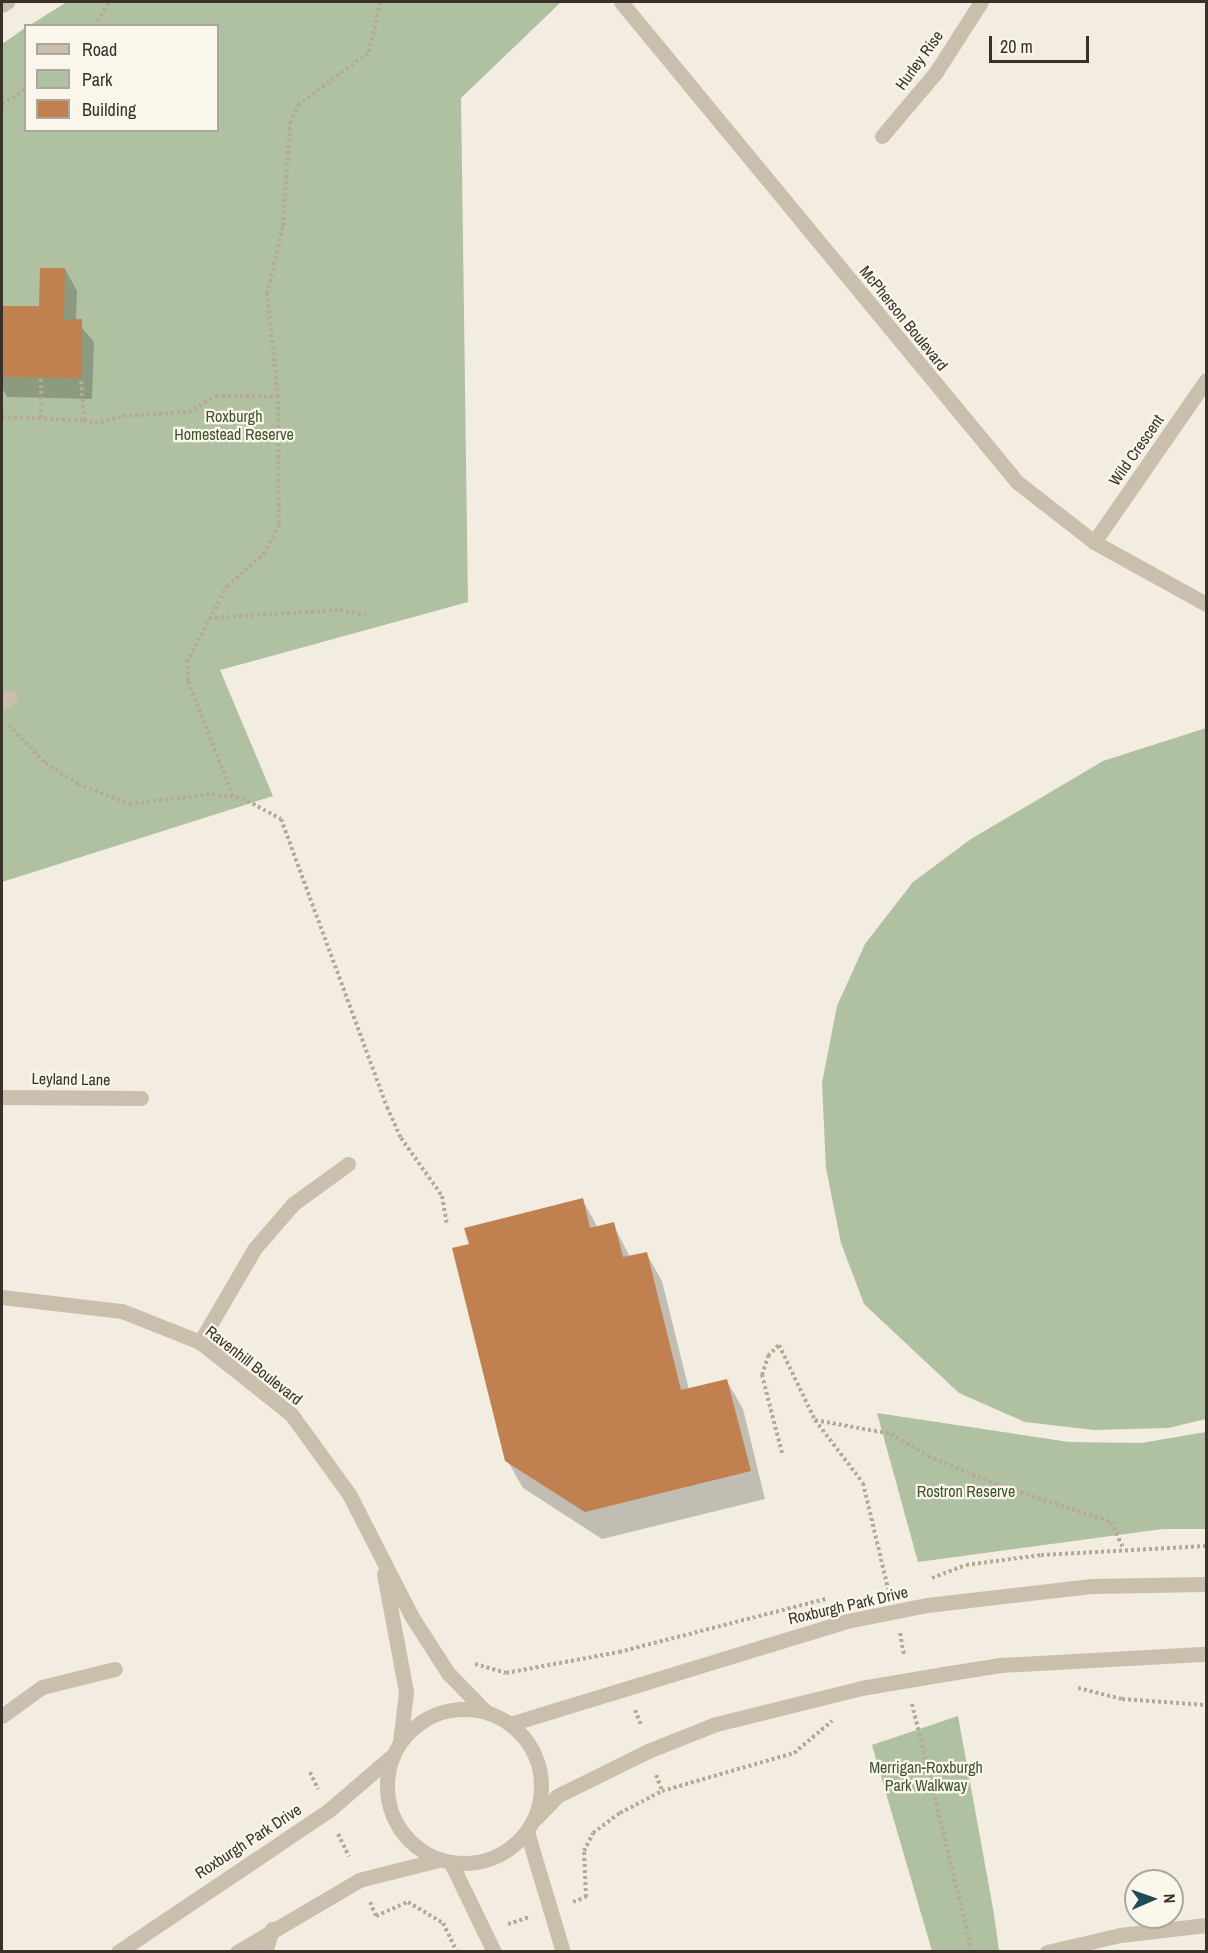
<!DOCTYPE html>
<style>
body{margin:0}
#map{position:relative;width:1208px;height:1953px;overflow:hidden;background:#f2ede0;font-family:"Archivo Narrow",sans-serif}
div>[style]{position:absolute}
.green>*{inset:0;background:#afc1a0}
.shadow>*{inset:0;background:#0003}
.building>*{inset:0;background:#c1804f}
.path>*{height:4px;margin-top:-2px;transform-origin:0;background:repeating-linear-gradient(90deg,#b6aa96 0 3px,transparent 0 6px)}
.minor>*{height:15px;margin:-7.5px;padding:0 7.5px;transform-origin:7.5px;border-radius:7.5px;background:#cabfac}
.minor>.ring{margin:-7.5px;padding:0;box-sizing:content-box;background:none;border:15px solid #cabfac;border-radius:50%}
.minor-bridge>*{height:15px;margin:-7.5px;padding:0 7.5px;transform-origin:7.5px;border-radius:7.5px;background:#cabfac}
span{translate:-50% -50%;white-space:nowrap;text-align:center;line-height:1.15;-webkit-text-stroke:4.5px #faf6ec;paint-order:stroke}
.street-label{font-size:16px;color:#38312a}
.park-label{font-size:16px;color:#40552f}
.frame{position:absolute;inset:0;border:3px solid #38312a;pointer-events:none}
.legend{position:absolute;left:24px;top:24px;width:195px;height:108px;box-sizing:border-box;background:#faf6ec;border:2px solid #aca79e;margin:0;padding:8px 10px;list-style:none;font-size:18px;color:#38312a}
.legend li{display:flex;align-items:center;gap:12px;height:30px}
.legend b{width:30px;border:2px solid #aca79e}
.north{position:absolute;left:1124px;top:1869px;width:60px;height:60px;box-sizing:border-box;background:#faf6ec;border:2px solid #aca79e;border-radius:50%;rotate:88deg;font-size:16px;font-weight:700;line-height:24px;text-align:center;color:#38312a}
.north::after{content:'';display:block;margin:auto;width:21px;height:27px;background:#214a58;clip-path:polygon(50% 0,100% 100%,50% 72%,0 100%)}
.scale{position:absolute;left:989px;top:36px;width:100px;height:27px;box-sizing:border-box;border:3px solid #38312a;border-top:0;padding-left:8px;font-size:18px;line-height:21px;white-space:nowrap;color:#38312a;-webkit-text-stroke:4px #faf6ec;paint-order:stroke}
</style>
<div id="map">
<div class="green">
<i style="clip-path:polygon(67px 2px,561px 2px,461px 98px,468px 602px,220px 670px,273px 796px,2px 882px,2px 44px,25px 28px,26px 130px,218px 130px,218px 26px,30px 25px)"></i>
<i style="clip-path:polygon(1206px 728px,1206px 1419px,1168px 1428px,1094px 1430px,1025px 1422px,959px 1393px,864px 1304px,841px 1243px,826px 1168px,822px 1083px,837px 1006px,865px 944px,913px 882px,971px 839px,1103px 761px)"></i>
<i style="clip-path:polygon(877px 1413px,1069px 1442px,1141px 1443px,1206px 1432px,1206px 1529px,1163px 1529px,918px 1562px)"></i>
<i style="clip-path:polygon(958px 1716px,994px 1914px,999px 1951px,932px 1951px,872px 1745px)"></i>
</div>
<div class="shadow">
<i style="clip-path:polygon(65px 269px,77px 291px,76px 321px,94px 342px,92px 399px,7px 397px,2px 388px,2px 307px,40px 308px)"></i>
<i style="clip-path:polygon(582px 1199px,598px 1228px,613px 1224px,630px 1257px,646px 1253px,662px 1281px,689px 1390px,727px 1381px,743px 1409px,765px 1499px,602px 1539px,523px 1488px,507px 1460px)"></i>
</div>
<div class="building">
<i style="clip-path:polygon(40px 268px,65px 268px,64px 320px,82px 319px,81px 378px,2px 377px,2px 306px,39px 306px)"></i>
<i style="clip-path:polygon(583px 1198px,590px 1228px,614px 1222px,623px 1257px,647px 1252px,681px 1390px,727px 1379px,751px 1471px,585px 1512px,505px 1461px,452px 1248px,469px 1244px,464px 1228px)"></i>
</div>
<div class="path">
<i style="left:94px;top:26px;width:29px;rotate:-56deg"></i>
<i style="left:2px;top:104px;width:28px;rotate:-32deg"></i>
<i style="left:2px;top:417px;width:82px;rotate:2.1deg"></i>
<i style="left:84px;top:420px;width:42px;rotate:-94.1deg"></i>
<i style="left:41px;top:418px;width:41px;rotate:-90deg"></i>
<i style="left:84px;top:420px;width:12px;rotate:20deg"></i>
<i style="left:95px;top:424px;width:29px;rotate:-16deg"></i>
<i style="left:123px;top:416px;width:66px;rotate:-3.5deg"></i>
<i style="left:189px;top:412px;width:31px;rotate:-31deg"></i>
<i style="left:216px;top:396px;width:62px;rotate:0.9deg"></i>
<i style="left:209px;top:618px;width:131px;rotate:-3.5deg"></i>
<i style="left:340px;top:610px;width:26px;rotate:11deg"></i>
<i style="left:9px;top:725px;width:52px;rotate:46.5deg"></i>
<i style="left:45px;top:763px;width:39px;rotate:32deg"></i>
<i style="left:78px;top:784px;width:55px;rotate:21.4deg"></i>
<i style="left:129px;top:804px;width:84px;rotate:-6.9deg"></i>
<i style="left:212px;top:794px;width:30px;rotate:8deg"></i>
<i style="left:242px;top:798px;width:44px;rotate:28.3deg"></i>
<i style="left:281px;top:819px;width:307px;rotate:69.8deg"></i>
<i style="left:387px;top:1107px;width:34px;rotate:66deg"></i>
<i style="left:401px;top:1138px;width:71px;rotate:54.7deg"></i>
<i style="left:442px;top:1196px;width:29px;rotate:80deg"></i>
<i style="left:233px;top:796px;width:123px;rotate:-111.4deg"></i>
<i style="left:188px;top:681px;width:19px;rotate:-93deg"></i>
<i style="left:187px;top:662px;width:86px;rotate:-62.2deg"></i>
<i style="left:227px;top:586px;width:49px;rotate:-40.9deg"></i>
<i style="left:264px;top:554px;width:34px;rotate:-63deg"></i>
<i style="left:279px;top:524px;width:127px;rotate:-90.5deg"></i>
<i style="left:278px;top:397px;width:104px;rotate:-96.1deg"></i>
<i style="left:267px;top:294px;width:70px;rotate:-76.8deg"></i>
<i style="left:283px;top:226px;width:103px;rotate:-86.1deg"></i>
<i style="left:290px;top:123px;width:20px;rotate:-66deg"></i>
<i style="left:298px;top:105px;width:89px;rotate:-36.7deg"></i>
<i style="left:369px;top:52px;width:51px;rotate:-77.6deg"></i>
<i style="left:815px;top:1420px;width:77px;rotate:10.4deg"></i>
<i style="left:891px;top:1434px;width:43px;rotate:30.7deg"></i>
<i style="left:928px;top:1456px;width:76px;rotate:22.5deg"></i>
<i style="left:998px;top:1485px;width:119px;rotate:18.1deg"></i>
<i style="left:1111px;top:1522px;width:29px;rotate:65deg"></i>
<i style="left:782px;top:1453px;width:81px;rotate:-104.4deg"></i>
<i style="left:762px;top:1375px;width:20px;rotate:-72deg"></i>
<i style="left:768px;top:1356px;width:16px;rotate:-45deg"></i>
<i style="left:779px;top:1345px;width:83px;rotate:64.4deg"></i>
<i style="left:815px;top:1420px;width:79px;rotate:52.7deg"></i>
<i style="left:863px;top:1483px;width:109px;rotate:76.7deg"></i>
<i style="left:932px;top:1578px;width:36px;rotate:-21deg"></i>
<i style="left:966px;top:1565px;width:76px;rotate:-7.6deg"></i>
<i style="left:1041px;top:1555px;width:165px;rotate:-3.1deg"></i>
<i style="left:900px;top:1633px;width:23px;rotate:80deg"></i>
<i style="left:475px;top:1664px;width:32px;rotate:16deg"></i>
<i style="left:506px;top:1673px;width:115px;rotate:-10.5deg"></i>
<i style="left:619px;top:1652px;width:214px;rotate:-14.4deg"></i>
<i style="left:1078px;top:1688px;width:45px;rotate:14deg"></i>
<i style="left:1122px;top:1699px;width:84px;rotate:4.1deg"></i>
<i style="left:912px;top:1704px;width:255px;rotate:76.4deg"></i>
<i style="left:635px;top:1710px;width:16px;rotate:68deg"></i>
<i style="left:310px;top:1772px;width:19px;rotate:65deg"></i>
<i style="left:656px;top:1775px;width:17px;rotate:69deg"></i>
<i style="left:338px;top:1834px;width:25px;rotate:64deg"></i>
<i style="left:370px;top:1902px;width:15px;rotate:67deg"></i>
<i style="left:376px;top:1916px;width:35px;rotate:-24deg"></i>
<i style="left:408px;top:1902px;width:41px;rotate:31deg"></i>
<i style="left:443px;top:1923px;width:32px;rotate:64deg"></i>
<i style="left:573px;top:1902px;width:14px;rotate:-21deg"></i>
<i style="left:586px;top:1897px;width:46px;rotate:-92.5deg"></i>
<i style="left:584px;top:1851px;width:20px;rotate:-63deg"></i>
<i style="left:593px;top:1833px;width:34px;rotate:-37deg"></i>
<i style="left:620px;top:1813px;width:47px;rotate:-27.6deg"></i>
<i style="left:662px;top:1791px;width:137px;rotate:-16.1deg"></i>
<i style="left:794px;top:1753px;width:50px;rotate:-40.1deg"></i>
<i style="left:508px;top:1924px;width:22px;rotate:-18deg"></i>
</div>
<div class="minor">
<i style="left:621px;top:2px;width:622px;rotate:50.48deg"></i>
<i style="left:1017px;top:482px;width:98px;rotate:37.9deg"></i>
<i style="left:1094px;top:542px;width:128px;rotate:29deg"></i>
<i style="left:2px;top:5px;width:6px;rotate:-31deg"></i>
<i style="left:882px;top:136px;width:84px;rotate:-49.8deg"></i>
<i style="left:936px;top:72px;width:83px;rotate:-57.3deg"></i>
<i style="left:1094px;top:542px;width:197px;rotate:-55.3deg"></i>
<i style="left:2px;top:702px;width:9px;rotate:-32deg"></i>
<i style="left:2px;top:1097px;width:139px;rotate:0.4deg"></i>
<i style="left:2px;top:1297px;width:121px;rotate:6.7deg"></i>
<i style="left:122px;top:1311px;width:84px;rotate:21.7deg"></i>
<i style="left:200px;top:1342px;width:116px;rotate:38.4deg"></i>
<i style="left:291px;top:1414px;width:99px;rotate:54.1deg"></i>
<i style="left:349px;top:1494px;width:138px;rotate:62.9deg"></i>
<i style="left:412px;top:1617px;width:67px;rotate:57.3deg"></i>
<i style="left:448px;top:1673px;width:54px;rotate:45.7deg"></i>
<i style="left:200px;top:1342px;width:109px;rotate:-59.7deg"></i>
<i style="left:255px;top:1248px;width:58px;rotate:-49.2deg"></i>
<i style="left:293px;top:1204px;width:68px;rotate:-36deg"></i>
<i style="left:384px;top:1574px;width:120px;rotate:79.4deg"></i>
<i style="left:406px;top:1692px;width:50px;rotate:96.8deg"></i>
<i style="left:927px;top:1605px;width:165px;rotate:-6.6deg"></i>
<i style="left:1091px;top:1586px;width:115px;rotate:-1deg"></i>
<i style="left:944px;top:1674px;width:57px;rotate:-9.1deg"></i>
<i style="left:1000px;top:1665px;width:206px;rotate:-3.1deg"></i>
<i class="ring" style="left:387px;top:1709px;width:139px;height:139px"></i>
<i style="left:2px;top:1716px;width:49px;rotate:-35.9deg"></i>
<i style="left:42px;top:1687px;width:75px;rotate:-13.9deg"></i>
<i style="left:510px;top:1724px;width:352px;rotate:-17deg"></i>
<i style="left:536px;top:1818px;width:30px;rotate:-46deg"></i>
<i style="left:557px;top:1796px;width:102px;rotate:-26.3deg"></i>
<i style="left:648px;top:1751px;width:73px;rotate:-21.7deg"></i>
<i style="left:716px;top:1724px;width:149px;rotate:-13.9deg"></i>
<i style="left:527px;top:1832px;width:125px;rotate:73.3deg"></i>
<i style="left:451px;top:1863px;width:99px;rotate:64.2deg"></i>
<i style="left:118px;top:1952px;width:253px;rotate:-33.9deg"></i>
<i style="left:328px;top:1811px;width:86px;rotate:-40.7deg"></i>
<i style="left:237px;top:1952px;width:142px;rotate:-30.5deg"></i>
<i style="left:359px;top:1880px;width:81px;rotate:-14.2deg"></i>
<i style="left:265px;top:1952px;width:24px;rotate:-73deg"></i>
<i style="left:1047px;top:1952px;width:75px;rotate:-13.1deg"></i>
<i style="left:1120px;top:1935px;width:87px;rotate:-6.6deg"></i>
</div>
<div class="minor-bridge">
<i style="left:847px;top:1621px;width:82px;rotate:-11.3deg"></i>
<i style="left:861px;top:1688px;width:84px;rotate:-9.6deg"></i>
</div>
<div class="street-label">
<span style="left:919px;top:60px;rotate:-54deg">Hurley Rise</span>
<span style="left:904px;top:318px;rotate:51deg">McPherson Boulevard</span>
<span style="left:1136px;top:450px;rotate:-55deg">Wild Crescent</span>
<span style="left:71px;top:1079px;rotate:1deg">Leyland Lane</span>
<span style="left:254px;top:1365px;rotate:38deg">Ravenhill Boulevard</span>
<span style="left:848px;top:1605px;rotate:-13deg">Roxburgh Park Drive</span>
<span style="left:248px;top:1841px;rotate:-33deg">Roxburgh Park Drive</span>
</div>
<div class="park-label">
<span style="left:234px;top:425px">Roxburgh<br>Homestead Reserve</span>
<span style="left:966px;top:1491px">Rostron Reserve</span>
<span style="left:926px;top:1776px">Merrigan-Roxburgh<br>Park Walkway</span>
</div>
<div class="frame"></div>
<ul class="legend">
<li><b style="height:8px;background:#cabfac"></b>Road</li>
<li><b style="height:16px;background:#afc1a0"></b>Park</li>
<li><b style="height:16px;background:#c1804f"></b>Building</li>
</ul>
<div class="north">N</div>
<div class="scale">20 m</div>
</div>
